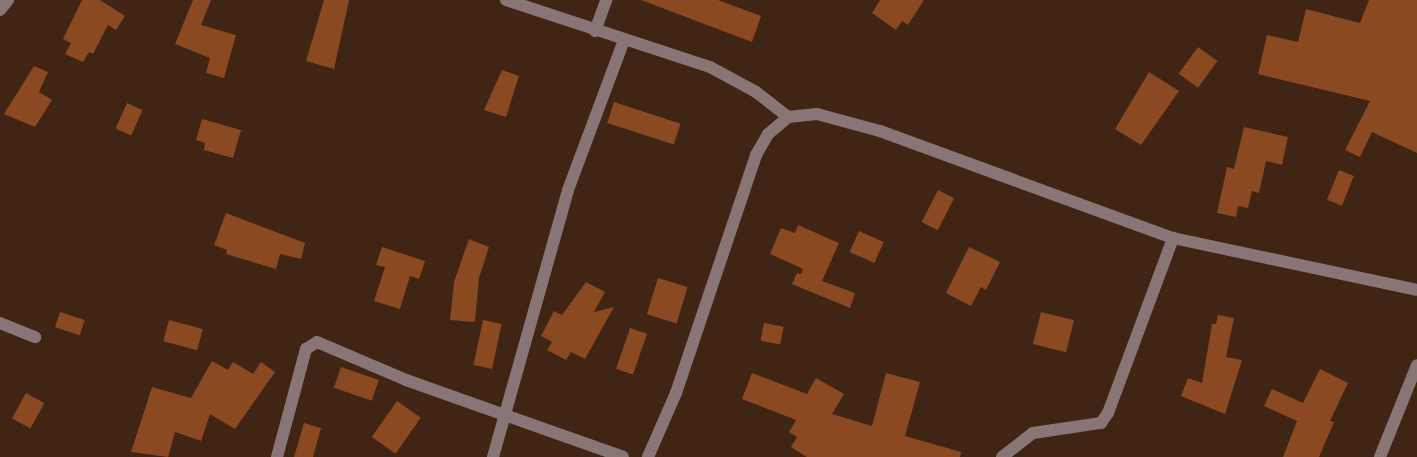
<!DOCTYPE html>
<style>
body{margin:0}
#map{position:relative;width:1417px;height:457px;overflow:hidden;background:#402414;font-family:"PT Sans",sans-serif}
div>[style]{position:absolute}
.building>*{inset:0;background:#8a4921;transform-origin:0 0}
.minor>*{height:12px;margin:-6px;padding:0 6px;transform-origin:6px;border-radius:6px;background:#887677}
.tertiary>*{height:12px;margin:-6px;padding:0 6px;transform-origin:6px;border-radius:6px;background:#887677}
span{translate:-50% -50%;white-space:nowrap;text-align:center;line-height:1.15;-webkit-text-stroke:6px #351a0a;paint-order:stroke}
</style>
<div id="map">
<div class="building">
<i style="clip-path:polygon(82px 0,100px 0,125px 16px,116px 30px,108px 25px,93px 54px,89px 52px,83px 62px,65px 54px,71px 43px,63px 39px)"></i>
<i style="clip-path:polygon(193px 0,211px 0,201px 25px,236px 35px,224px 78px,206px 73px,210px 58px,175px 44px)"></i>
<i style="clip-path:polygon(324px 0,349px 0,334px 69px,306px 61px)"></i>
<i style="clip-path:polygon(641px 0,718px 0,761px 16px,752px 42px)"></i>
<i style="clip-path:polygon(880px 0,924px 0,908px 25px,902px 21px,896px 30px,872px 13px)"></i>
<i style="clip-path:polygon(1369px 0,1417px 0,1417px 153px,1372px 132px,1360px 157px,1345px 150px,1370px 101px,1258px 74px,1267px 35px,1298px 42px,1306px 9px,1360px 23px)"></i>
<i style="left:1198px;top:47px;width:24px;height:33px;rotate:36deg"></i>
<i style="clip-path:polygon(34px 66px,48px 72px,39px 92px,52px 100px,35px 127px,4px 114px)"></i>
<i style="clip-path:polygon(502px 70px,519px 76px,506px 117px,484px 110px)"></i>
<i style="clip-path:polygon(1149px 72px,1179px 91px,1141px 145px,1115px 129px)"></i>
<i style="left:614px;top:102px;width:70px;height:22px;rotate:18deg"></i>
<i style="left:127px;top:103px;width:17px;height:28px;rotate:24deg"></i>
<i style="clip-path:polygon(202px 119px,241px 130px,233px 158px,204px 150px,205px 143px,196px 140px)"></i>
<i style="clip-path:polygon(1244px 127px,1288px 137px,1282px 165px,1266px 161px,1259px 193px,1252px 191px,1248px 208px,1238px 206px,1236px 217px,1217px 213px,1227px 167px,1234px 169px)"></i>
<i style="left:1339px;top:170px;width:16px;height:32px;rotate:22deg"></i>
<i style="left:938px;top:190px;width:18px;height:36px;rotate:27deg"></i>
<i style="clip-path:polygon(226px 213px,305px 243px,301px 259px,280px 254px,276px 269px,226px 254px,227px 250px,214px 245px)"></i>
<i style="clip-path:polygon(798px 225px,839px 243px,822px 281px,855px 293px,850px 308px,792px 284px,797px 273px,801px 274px,803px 269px,770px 254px,781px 228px,795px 233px)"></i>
<i style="left:859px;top:231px;width:27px;height:23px;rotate:24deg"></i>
<i style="clip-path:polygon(469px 239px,489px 247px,479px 278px,475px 322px,450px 320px,454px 282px)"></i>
<i style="clip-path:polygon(382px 247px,425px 261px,419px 279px,410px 276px,400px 309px,374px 301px,385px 267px,376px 265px)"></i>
<i style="clip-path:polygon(969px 247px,1000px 262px,986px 290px,981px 287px,971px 306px,946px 293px)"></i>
<i style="left:658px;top:278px;width:31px;height:38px;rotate:17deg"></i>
<i style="clip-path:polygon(586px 282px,605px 292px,594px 312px,614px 307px,585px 359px,571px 352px,566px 360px,547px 350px,552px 342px,541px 336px,554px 311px,562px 315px)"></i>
<i style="left:60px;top:312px;width:26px;height:16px;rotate:18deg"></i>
<i style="left:1041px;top:312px;width:34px;height:33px;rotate:14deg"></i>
<i style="clip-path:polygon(1218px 315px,1234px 318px,1226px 357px,1242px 360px,1225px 414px,1181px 396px,1188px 378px,1202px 383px,1212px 324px,1216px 324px)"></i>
<i style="left:169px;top:320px;width:35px;height:22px;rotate:15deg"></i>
<i style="left:483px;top:320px;width:19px;height:46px;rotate:12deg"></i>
<i style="left:764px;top:323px;width:20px;height:18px;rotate:11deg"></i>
<i style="left:630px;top:328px;width:18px;height:43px;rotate:19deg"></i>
<i style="clip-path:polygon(212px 361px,228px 370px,233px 362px,253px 374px,261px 362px,275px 372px,235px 429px,210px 414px,201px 441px,175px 432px,168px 457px,131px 452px,152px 387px,191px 398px)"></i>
<i style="left:341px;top:367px;width:40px;height:22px;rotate:19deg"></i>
<i style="clip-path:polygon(1320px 369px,1348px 383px,1330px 421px,1334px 422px,1319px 457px,1283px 457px,1297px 421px,1264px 406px,1272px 389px,1303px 403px)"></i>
<i style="clip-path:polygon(752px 373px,807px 394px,816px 378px,844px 394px,832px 414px,872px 426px,886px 373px,920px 382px,905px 436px,961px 452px,960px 457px,807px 457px,791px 447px,797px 437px,789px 432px,796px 420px,742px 399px)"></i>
<i style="left:26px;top:393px;width:21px;height:29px;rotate:29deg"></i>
<i style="left:397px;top:401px;width:29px;height:44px;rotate:35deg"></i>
<i style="clip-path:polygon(304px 423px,321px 428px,313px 457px,294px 457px)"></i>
</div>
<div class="minor">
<i style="left:506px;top:0;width:215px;rotate:18.2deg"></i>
<i style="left:710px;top:67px;width:52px;rotate:28.5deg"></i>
<i style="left:756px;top:92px;width:41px;rotate:38deg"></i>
<i style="left:0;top:10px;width:13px;rotate:-51deg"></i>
<i style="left:595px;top:31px;width:33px;rotate:-70deg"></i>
<i style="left:0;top:323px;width:38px;rotate:22deg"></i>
<i style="left:277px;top:457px;width:112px;rotate:-75deg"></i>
<i style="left:306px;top:349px;width:13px;rotate:-32deg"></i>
<i style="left:317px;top:342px;width:97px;rotate:23.1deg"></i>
<i style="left:406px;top:380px;width:230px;rotate:19.5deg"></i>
<i style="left:493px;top:457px;width:277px;rotate:-74.3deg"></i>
<i style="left:568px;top:190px;width:160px;rotate:-69.5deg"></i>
<i style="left:648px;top:457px;width:70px;rotate:-66.4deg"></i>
<i style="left:676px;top:393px;width:251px;rotate:-71.4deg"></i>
<i style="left:756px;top:155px;width:24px;rotate:-60deg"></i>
<i style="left:768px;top:134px;width:26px;rotate:-40deg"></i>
<i style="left:788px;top:117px;width:29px;rotate:-6deg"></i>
<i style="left:817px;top:114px;width:65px;rotate:15.1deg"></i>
<i style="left:880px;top:131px;width:312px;rotate:20.1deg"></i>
<i style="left:1173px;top:238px;width:249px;rotate:12deg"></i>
<i style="left:1002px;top:457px;width:39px;rotate:-38deg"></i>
<i style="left:1033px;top:433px;width:69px;rotate:-8.4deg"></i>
<i style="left:1101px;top:423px;width:12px;rotate:-55deg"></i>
<i style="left:1108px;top:413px;width:187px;rotate:-69.6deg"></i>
</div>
<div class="tertiary">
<i style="left:1380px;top:457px;width:99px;rotate:-68.1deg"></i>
</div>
</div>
